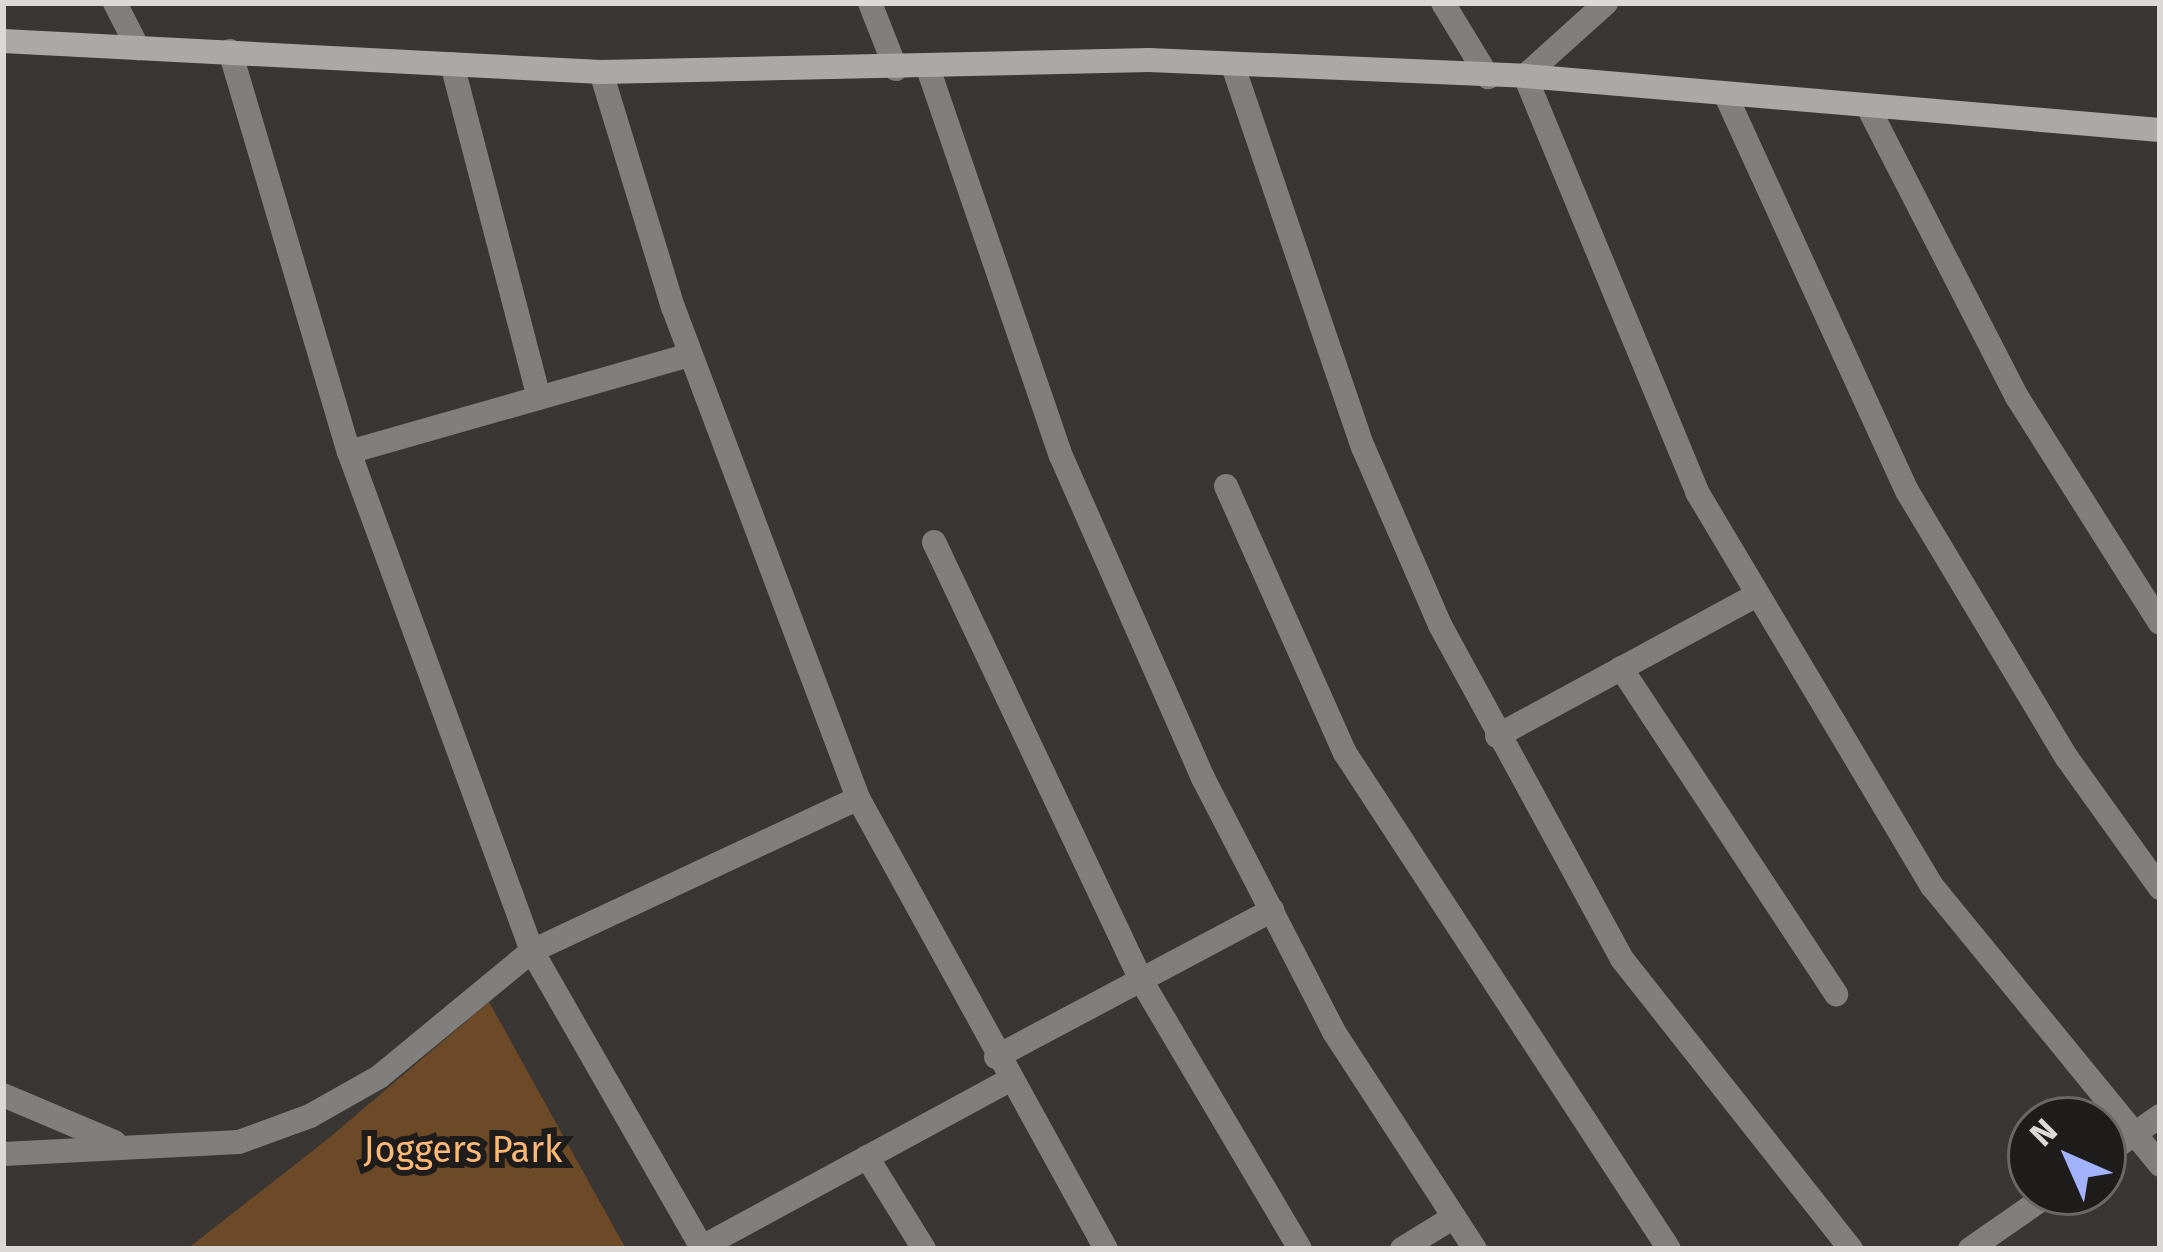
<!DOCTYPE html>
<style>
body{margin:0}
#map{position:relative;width:2163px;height:1252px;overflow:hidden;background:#393633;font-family:"Fira Sans",sans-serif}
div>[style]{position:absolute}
.green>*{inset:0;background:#6d4a27}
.minor>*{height:24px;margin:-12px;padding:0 12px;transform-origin:12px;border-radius:12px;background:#817f7e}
.secondary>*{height:24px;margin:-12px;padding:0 12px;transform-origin:12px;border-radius:12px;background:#aba8a6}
span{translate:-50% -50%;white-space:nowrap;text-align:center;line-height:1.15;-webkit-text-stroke:12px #1f1d1c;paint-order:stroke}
.park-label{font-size:36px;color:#feb975}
.frame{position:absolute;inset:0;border:6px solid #dbd9d7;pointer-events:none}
.north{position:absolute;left:2007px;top:1096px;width:120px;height:120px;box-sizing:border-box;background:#1f1d1c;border:3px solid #6a6867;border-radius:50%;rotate:315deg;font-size:33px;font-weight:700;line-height:48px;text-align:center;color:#dbd9d7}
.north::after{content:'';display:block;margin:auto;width:42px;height:54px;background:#a3b2fd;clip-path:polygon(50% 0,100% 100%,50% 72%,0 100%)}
</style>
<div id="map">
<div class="green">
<i style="clip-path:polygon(489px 1002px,626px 1249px,187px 1249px,329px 1138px)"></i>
</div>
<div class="minor">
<i style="left:115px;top:3px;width:51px;rotate:62.9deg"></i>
<i style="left:870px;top:3px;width:71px;rotate:68.5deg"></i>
<i style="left:1443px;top:3px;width:87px;rotate:58.7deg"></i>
<i style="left:1606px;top:3px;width:109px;rotate:138deg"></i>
<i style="left:1525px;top:76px;width:450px;rotate:67.5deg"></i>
<i style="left:1697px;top:492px;width:459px;rotate:59.2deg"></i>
<i style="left:1932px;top:886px;width:360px;rotate:50.7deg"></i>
<i style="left:230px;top:51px;width:418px;rotate:73.5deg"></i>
<i style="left:349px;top:452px;width:531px;rotate:69.86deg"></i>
<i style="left:532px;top:951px;width:344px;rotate:60.2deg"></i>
<i style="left:452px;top:64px;width:345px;rotate:75.4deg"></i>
<i style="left:1233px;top:66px;width:403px;rotate:71.2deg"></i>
<i style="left:1363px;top:447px;width:194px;rotate:66.6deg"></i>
<i style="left:1440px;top:625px;width:380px;rotate:61.4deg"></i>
<i style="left:1622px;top:959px;width:370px;rotate:51.7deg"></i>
<i style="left:928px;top:68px;width:410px;rotate:71.1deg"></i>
<i style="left:1061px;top:456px;width:352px;rotate:66.2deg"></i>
<i style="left:1203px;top:778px;width:286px;rotate:62.7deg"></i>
<i style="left:1334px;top:1032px;width:259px;rotate:57deg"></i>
<i style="left:601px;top:72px;width:246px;rotate:73deg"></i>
<i style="left:673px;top:307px;width:525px;rotate:69.35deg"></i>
<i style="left:858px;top:798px;width:515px;rotate:61.19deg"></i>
<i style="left:1727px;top:98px;width:432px;rotate:65.4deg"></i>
<i style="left:1907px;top:491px;width:311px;rotate:59.1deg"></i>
<i style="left:2067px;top:758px;width:160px;rotate:54.4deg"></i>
<i style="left:1871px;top:113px;width:319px;rotate:62.8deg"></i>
<i style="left:2017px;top:397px;width:267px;rotate:57.7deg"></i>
<i style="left:349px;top:452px;width:355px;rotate:-15.9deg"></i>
<i style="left:1226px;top:486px;width:292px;rotate:66deg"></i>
<i style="left:1345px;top:753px;width:592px;rotate:56.85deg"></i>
<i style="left:934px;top:542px;width:484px;rotate:64.7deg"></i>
<i style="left:1141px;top:980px;width:312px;rotate:59.4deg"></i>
<i style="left:1621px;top:668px;width:391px;rotate:56.6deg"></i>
<i style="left:1497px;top:736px;width:291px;rotate:-28.5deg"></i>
<i style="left:996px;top:1057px;width:313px;rotate:-28deg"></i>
<i style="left:3px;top:1095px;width:121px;rotate:22.9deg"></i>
<i style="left:3px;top:1154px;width:236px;rotate:-2.9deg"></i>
<i style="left:239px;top:1142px;width:76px;rotate:-20.1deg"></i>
<i style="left:310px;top:1116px;width:79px;rotate:-29.5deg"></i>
<i style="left:379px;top:1077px;width:198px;rotate:-39.5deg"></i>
<i style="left:532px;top:951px;width:360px;rotate:-25.1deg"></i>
<i style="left:2103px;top:1156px;width:70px;rotate:-35.1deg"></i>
<i style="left:867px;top:1157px;width:108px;rotate:58.2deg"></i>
<i style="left:702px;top:1247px;width:349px;rotate:-28.5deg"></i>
<i style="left:1402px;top:1249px;width:61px;rotate:-31.6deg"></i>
<i style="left:1970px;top:1249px;width:100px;rotate:-34.8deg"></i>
</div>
<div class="secondary">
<i style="left:3px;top:41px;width:599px;rotate:2.97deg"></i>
<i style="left:601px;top:72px;width:548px;rotate:-1.25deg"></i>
<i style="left:1149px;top:60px;width:376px;rotate:2.4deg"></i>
<i style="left:1525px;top:76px;width:637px;rotate:4.86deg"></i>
</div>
<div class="park-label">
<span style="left:463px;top:1151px">Joggers Park</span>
</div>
<div class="frame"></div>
<div class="north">N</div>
</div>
